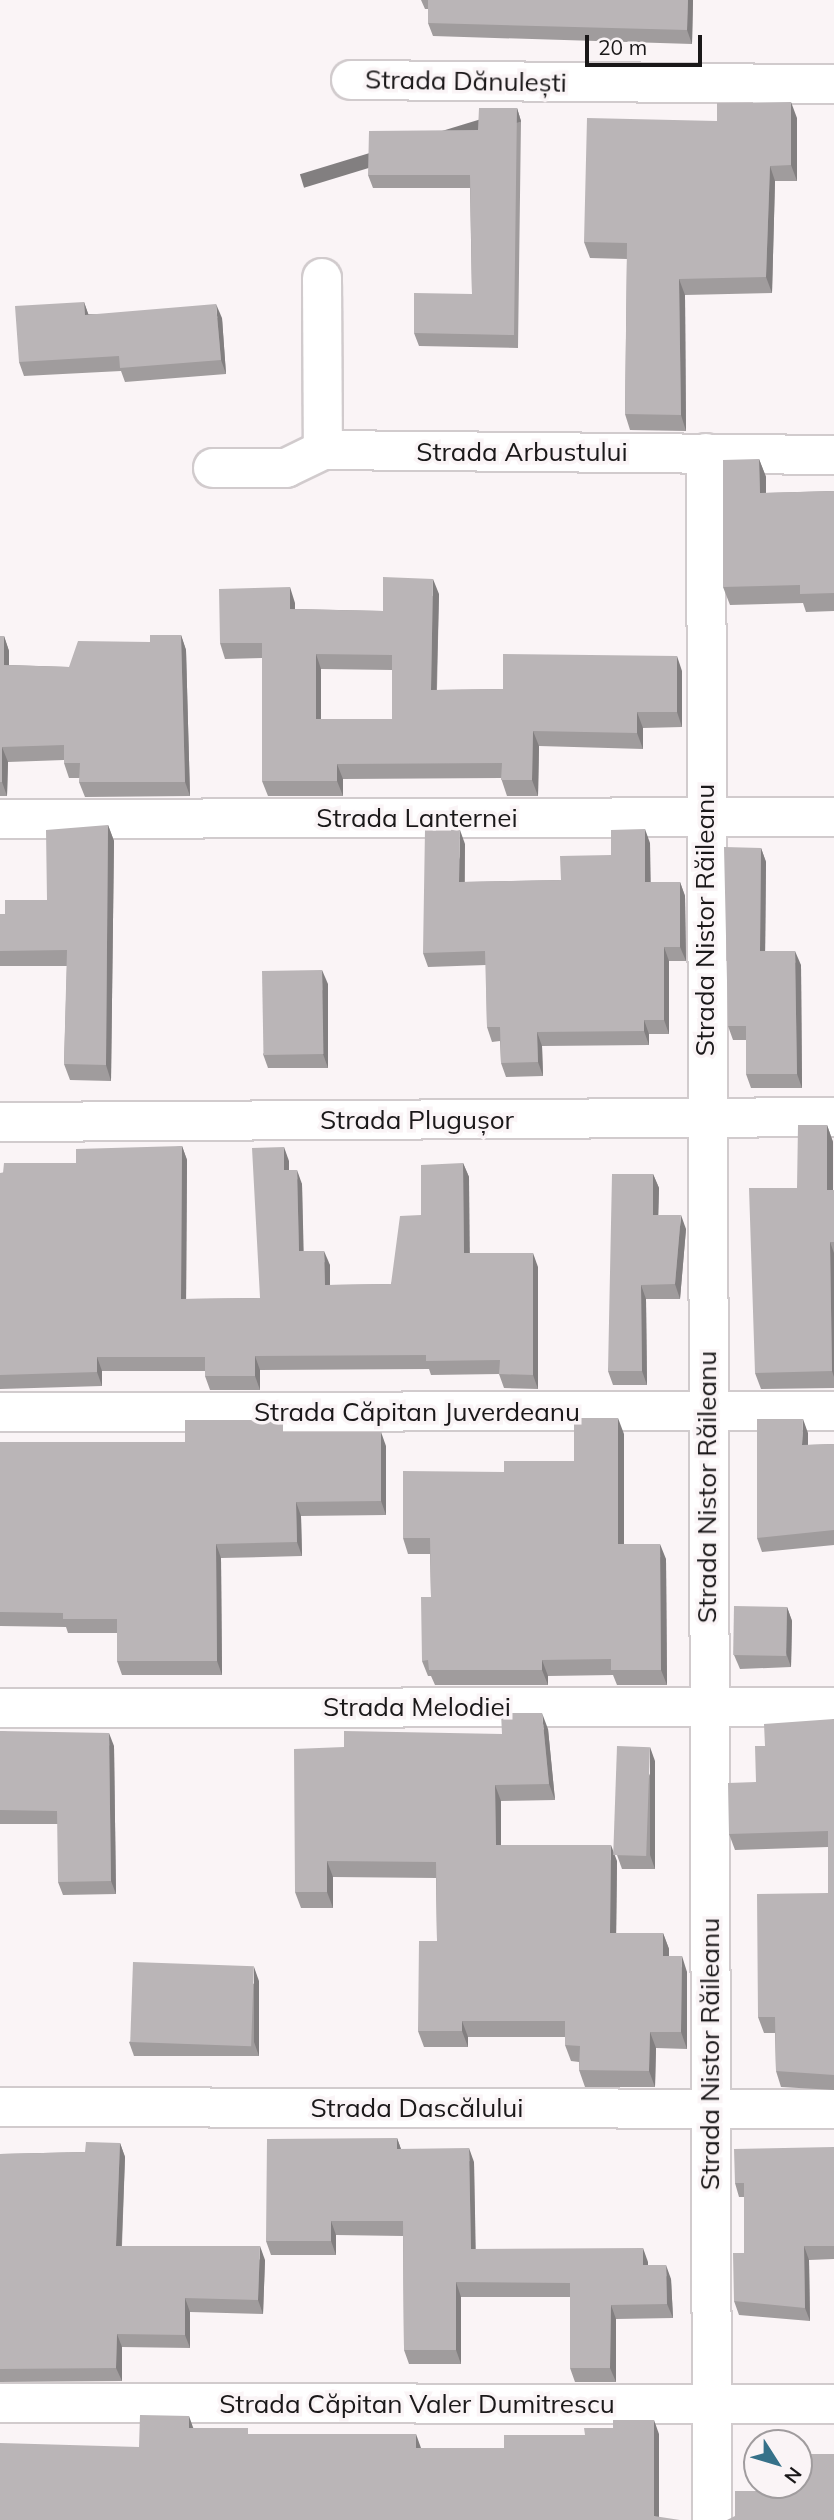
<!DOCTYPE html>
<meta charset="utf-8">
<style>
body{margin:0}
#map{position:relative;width:834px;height:2520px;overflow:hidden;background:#faf4f6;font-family:Mulish,sans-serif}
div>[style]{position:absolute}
.roads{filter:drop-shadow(2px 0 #d1cbcd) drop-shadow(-2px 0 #d1cbcd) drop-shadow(0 2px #d1cbcd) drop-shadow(0 -2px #d1cbcd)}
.minor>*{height:38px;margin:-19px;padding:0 19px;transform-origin:19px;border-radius:19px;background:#fff}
.wall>*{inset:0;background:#a09c9d}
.shaded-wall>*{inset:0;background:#827f80;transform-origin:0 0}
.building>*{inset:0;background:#bab5b7;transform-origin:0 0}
span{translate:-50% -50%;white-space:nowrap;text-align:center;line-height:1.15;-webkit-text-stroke:7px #faf4f6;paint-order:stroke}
.street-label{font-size:26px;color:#1a1819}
.north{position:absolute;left:743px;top:2429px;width:70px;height:70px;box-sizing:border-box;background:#faf4f6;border:2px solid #a09c9e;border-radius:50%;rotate:127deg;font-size:19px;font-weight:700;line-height:28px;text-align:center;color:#1a1819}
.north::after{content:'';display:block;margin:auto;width:24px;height:32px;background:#367189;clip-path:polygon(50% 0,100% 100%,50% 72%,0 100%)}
.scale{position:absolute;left:585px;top:35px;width:117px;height:32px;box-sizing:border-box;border:4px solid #1a1819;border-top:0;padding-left:9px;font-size:21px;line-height:24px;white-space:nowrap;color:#1a1819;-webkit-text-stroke:5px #faf4f6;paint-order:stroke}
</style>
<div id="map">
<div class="roads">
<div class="minor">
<i style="left:351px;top:80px;width:483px;rotate:0.5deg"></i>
<i style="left:322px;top:278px;width:172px;rotate:89.7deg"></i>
<i style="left:706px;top:453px;width:2067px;rotate:89.83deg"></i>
<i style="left:213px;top:468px;width:73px"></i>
<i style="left:286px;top:468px;width:41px;rotate:-25.9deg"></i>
<i style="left:323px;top:450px;width:511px;rotate:0.56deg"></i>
<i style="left:0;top:819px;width:834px;rotate:-0.14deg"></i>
<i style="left:0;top:1122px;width:834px;rotate:-0.34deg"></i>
<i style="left:0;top:1412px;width:834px;rotate:-0.07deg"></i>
<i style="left:0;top:1708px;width:834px;rotate:-0.07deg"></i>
<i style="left:0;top:2107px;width:834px;rotate:0.14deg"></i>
<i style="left:0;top:2403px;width:834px;rotate:0.07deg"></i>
</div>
</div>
<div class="wall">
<i style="clip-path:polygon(421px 0,693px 0,692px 44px,433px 36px,428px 23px,428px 9px,425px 9px)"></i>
<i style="clip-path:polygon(517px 108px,521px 121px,518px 348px,419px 346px,414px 333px,472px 294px,470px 188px,373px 188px,368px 175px,478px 130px)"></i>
<i style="clip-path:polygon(797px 118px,797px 181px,775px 181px,772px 293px,685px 295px,686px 431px,630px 430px,625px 414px,627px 259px,590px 258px,584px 242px,717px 121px)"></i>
<i style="clip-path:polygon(84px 302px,88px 314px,222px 318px,226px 374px,125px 382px,121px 371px,24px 376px,19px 362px)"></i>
<i style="clip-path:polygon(759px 459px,766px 477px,766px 493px,834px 491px,834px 611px,806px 612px,803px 603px,730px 605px,723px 587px)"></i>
<i style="clip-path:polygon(evenodd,439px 594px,437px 690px,503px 689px,682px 671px,682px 727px,643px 728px,643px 749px,539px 746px,538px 796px,507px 796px,501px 778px,343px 779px,343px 796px,268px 796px,262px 781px,262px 658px,225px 659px,220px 643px,295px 603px,295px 609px,383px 611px,439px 594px,321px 669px,392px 670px,392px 719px,321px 719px,321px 669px)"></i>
<i style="clip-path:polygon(181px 635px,186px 650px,190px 796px,85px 797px,79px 782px,80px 778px,69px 778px,64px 763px,64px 760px,8px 762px,7px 796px,0 796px,0 636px,4px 636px,9px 651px,9px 665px,69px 667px,150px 642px)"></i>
<i style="clip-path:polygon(108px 825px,114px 841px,111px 1081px,70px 1080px,64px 1064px,67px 966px,0 966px,0 914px,5px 914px,47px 900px)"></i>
<i style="clip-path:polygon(650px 843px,650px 882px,680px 882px,685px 896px,686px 961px,669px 961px,669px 1034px,649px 1034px,649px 1045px,542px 1046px,543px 1076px,506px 1077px,501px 1063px,500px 1041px,492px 1042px,487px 1027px,486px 965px,428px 967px,423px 953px,465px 844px,465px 882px,561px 880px,611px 855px)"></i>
<i style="clip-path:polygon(761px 848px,766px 862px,765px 951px,801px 965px,802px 1088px,751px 1088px,746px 1074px,746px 1040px,733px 1040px,728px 1026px)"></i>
<i style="clip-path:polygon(328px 984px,328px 1068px,268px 1068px,263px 1054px)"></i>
<i style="clip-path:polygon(827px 1125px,833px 1142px,833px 1190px,834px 1190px,834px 1388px,761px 1389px,755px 1373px,797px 1188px)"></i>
<i style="clip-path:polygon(182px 1146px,187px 1160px,186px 1299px,260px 1298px,289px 1161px,289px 1170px,302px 1184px,303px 1251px,330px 1265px,330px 1285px,391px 1284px,421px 1215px,463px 1163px,469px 1177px,469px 1253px,538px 1267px,538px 1389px,504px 1388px,499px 1374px,431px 1375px,429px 1369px,260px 1370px,260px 1390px,210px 1390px,205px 1376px,205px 1371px,102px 1371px,102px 1386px,0 1389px,0 1173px,76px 1163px)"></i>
<i style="clip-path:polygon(653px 1174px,659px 1188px,658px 1215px,686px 1229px,680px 1299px,646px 1299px,647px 1385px,613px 1385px,608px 1371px)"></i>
<i style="clip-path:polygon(286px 1432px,386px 1446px,386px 1515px,301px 1516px,302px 1556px,221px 1558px,222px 1675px,122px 1675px,117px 1661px,117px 1633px,68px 1633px,66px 1627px,0 1626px,0 1442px,185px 1442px)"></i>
<i style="clip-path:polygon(808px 1433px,808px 1445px,834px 1444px,834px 1545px,762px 1552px,757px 1538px)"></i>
<i style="clip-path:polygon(624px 1434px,624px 1544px,666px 1559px,667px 1685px,617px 1685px,613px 1675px,548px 1676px,548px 1685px,435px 1685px,431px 1676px,428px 1676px,422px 1661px,431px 1597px,430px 1554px,408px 1554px,403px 1538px,504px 1472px,574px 1461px)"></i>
<i style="clip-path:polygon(787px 1607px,792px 1621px,791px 1667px,740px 1669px,734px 1655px)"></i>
<i style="clip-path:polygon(834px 1719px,834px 2090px,781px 2087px,776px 2071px,775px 2033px,764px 2033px,758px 2017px,828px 1893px,828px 1847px,735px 1850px,729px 1834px,756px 1782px,765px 1746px)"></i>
<i style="clip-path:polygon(548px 1729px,555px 1800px,501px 1801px,501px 1845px,617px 1861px,616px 1933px,663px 1933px,669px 1949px,669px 1956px,687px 1972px,687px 2049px,656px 2048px,655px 2087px,585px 2087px,579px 2070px,579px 2062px,571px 2061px,565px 2045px,565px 2037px,468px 2037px,468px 2047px,424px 2047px,418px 2031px,437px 1941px,436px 1878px,333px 1877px,333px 1908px,301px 1908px,295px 1892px,344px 1747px,502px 1734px)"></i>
<i style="clip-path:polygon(0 1731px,114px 1746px,116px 1894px,63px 1895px,58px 1882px,58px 1824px,0 1824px)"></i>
<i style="clip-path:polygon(655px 1761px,655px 1869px,622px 1869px,617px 1855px)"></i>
<i style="clip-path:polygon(259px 1981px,259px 2056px,134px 2056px,129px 2042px)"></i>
<i style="clip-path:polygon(397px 2138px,401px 2149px,474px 2162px,475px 2249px,648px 2262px,648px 2265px,671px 2279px,673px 2318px,616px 2319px,616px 2382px,575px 2382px,570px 2368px,570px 2297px,461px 2297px,461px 2364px,409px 2364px,404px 2350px,403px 2236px,336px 2235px,336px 2255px,271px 2255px,266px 2241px)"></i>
<i style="clip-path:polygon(120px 2143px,125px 2157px,122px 2246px,265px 2260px,263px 2314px,190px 2312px,190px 2348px,122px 2347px,122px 2381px,0 2382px,0 2154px,85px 2152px)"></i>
<i style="clip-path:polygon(834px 2147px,834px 2259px,809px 2260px,810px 2321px,739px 2315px,734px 2301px,744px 2253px,744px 2197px,739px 2197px,735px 2183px)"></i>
</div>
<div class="shaded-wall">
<i style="clip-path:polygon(688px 0,693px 0,692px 44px,687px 30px)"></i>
<i style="clip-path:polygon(791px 102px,797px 118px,797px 181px,791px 165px)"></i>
<i style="left:517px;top:108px;width:14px;height:227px;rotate:73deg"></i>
<i style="clip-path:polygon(770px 166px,775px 181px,772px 293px,766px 277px)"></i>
<i style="clip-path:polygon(679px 279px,685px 295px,686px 431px,681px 415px)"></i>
<i style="clip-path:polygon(84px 302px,89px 316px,85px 315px)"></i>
<i style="clip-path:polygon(216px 304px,222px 318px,226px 374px,221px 360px)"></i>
<i style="clip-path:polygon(759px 459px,766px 477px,766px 511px,760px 493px)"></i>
<i style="clip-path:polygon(433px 579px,439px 594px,436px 705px,431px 690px)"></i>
<i style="clip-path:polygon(290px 587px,295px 603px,295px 624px,290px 609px)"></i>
<i style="clip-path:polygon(181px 635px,186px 650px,190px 796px,185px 782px)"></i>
<i style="clip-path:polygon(4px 636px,9px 651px,9px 680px,4px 665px)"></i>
<i style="clip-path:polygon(316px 654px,321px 669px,321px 735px,316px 719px)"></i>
<i style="clip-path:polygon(677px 656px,682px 671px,682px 727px,677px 712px)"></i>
<i style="clip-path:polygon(637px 712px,643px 728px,643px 749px,637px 733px)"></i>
<i style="clip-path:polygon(533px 731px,539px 746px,538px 796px,532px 780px)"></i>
<i style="clip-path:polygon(2px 747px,8px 762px,7px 796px,2px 782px)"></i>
<i style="clip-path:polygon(337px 764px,343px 779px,343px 796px,337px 781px)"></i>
<i style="clip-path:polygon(108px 825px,114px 841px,111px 1081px,106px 1065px)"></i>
<i style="clip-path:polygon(645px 829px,650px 843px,651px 896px,645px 882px)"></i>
<i style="clip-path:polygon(460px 830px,465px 844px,464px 896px,459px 882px)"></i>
<i style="clip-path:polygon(761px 848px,766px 862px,765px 966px,760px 951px)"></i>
<i style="clip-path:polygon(680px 882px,685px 896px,686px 961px,680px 947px)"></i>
<i style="clip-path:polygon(664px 947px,669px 961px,669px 1034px,664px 1020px)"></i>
<i style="clip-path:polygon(795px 951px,801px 965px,802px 1088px,797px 1074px)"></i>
<i style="clip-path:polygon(322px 970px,328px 984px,328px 1068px,323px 1054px)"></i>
<i style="clip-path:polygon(644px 1020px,649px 1034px,649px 1045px,644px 1031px)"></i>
<i style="clip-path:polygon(537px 1032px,542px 1046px,543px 1076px,538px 1062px)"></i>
<i style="clip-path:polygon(827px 1125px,833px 1142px,833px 1207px,827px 1190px)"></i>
<i style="clip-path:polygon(182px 1146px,187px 1160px,186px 1313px,181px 1299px)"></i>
<i style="clip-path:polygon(284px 1147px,289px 1161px,289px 1184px,284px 1170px)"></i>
<i style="clip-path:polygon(463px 1163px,469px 1177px,470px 1267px,464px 1253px)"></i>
<i style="clip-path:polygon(297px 1170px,302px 1184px,304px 1265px,299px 1251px)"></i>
<i style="clip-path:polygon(653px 1174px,659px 1188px,658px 1229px,653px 1215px)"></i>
<i style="clip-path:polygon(681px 1215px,686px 1229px,680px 1299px,675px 1284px)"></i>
<i style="clip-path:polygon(830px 1242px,834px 1253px,834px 1377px,832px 1371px)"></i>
<i style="clip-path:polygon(324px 1251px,330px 1265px,330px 1299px,325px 1285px)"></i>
<i style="clip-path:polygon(533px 1253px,538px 1267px,538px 1389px,533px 1375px)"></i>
<i style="clip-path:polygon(641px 1285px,646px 1299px,647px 1385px,642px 1371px)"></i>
<i style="clip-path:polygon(255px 1356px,260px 1370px,260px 1390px,255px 1376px)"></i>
<i style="clip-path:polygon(97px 1357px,102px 1371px,102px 1386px,97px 1372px)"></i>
<i style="clip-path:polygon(618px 1418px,624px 1434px,624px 1560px,618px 1544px)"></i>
<i style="clip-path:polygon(803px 1419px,808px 1433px,808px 1459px,802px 1445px)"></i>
<i style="clip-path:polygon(381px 1432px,386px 1446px,386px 1515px,381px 1501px)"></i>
<i style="clip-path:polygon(296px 1502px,301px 1516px,302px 1556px,297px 1542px)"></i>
<i style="clip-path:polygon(216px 1544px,221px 1558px,222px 1675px,217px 1661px)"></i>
<i style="clip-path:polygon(660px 1544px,666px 1559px,667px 1685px,661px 1670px)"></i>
<i style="clip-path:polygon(787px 1607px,792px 1621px,791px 1667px,786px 1653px)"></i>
<i style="clip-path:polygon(542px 1660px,548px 1676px,548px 1685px,542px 1670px)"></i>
<i style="clip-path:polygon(542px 1713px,548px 1729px,555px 1800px,549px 1784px)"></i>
<i style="clip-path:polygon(109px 1733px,114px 1746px,116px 1894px,111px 1881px)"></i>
<i style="clip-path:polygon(650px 1747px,655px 1761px,655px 1869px,650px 1855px)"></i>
<i style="clip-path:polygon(495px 1785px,501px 1801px,501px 1861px,496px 1845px)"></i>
<i style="clip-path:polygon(611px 1845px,617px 1861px,616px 1950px,610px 1933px)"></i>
<i style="clip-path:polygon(327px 1861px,333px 1877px,333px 1908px,327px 1892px)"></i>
<i style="clip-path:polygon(663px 1933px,669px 1949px,669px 1972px,663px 1956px)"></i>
<i style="clip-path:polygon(682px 1956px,687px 1972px,687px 2049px,681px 2032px)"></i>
<i style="clip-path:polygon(254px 1967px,259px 1981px,259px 2056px,254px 2042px)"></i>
<i style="clip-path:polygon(462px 2021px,468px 2037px,468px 2047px,462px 2031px)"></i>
<i style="clip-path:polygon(650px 2032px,656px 2048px,655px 2087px,649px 2071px)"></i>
<i style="clip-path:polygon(397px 2138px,402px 2152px,397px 2149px)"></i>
<i style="clip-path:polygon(120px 2143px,125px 2157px,121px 2260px,116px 2246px)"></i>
<i style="clip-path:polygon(469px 2148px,474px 2162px,476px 2263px,471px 2249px)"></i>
<i style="clip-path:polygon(331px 2221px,336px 2235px,336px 2255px,331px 2241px)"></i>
<i style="clip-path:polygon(260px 2246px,265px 2260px,263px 2314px,258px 2300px)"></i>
<i style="clip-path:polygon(804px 2246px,809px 2260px,810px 2321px,805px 2308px)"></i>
<i style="clip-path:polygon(643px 2248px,648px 2262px,648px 2279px,643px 2265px)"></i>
<i style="clip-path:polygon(666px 2265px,671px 2279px,673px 2318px,667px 2304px)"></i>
<i style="clip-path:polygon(456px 2282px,461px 2297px,461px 2364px,456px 2350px)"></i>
<i style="clip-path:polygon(185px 2298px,190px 2312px,190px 2348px,185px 2335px)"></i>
<i style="clip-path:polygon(611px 2305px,616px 2319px,616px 2382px,610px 2368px)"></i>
<i style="clip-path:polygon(117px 2334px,122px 2347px,122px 2381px,116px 2368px)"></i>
<i style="clip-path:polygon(189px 2416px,194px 2430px,189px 2428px)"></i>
<i style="clip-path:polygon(654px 2420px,659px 2434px,659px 2520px,654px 2516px)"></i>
<i style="clip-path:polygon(416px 2434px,421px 2448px,416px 2448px)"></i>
</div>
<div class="building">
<i style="clip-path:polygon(428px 0,688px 0,687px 30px,428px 23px)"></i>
<i style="clip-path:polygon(791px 102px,791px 165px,770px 166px,766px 277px,679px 279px,681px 415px,625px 414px,627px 243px,584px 242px,587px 118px,717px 121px,717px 103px)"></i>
<i style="clip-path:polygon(479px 108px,517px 108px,514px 335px,414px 333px,414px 293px,472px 294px,470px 175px,368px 175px,369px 131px,478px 130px)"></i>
<i style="clip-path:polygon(84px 302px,85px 315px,216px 304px,221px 360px,120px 368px,119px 356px,19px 362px,15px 306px)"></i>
<i style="clip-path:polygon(759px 459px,760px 493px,834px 491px,834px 593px,800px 594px,800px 585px,723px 587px,723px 460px)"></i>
<i style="clip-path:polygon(evenodd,383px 577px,433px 579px,431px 690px,503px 689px,503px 654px,677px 656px,677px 712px,637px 712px,637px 733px,533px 731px,532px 780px,501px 780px,502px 763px,337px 764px,337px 781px,262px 781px,262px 643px,220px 643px,219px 589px,290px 587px,290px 609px,383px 611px,383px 577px,316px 654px,392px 655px,392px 719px,316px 719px,316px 654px)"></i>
<i style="clip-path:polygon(150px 635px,181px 635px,185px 782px,79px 782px,80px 763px,64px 763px,64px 745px,2px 747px,2px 782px,0 782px,0 636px,4px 636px,4px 665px,69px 667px,78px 641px,150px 642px)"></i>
<i style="clip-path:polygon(108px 825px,106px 1065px,64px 1064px,67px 950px,0 951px,0 914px,5px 914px,5px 900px,47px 900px,46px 830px)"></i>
<i style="clip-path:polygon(425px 829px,460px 830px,459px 882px,561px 880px,560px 856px,611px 855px,611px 830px,645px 829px,645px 882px,680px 882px,680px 947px,664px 947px,664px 1020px,644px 1020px,644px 1031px,537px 1032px,538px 1062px,501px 1063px,500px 1027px,487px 1027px,485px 951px,423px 953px)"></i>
<i style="clip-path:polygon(724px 847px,761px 848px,760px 951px,795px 951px,797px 1074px,746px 1074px,746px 1026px,728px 1026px)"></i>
<i style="left:322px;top:970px;width:84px;height:60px;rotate:89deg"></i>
<i style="clip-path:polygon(798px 1125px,827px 1125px,827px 1190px,834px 1190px,834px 1242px,830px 1242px,832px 1371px,755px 1373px,749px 1188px,797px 1188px)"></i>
<i style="clip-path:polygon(182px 1146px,181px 1299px,260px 1298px,252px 1148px,284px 1147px,284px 1170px,297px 1170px,299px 1251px,324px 1251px,325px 1285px,391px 1284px,400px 1216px,421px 1215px,421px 1165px,463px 1163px,464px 1253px,533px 1253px,533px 1375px,499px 1374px,500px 1360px,426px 1361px,426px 1355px,255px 1356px,255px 1376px,205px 1376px,205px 1357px,97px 1357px,97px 1372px,0 1375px,0 1173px,3px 1173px,4px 1163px,76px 1163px,76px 1149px)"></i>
<i style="clip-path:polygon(612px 1174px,653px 1174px,653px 1215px,681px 1215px,675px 1284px,641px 1285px,642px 1371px,608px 1371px)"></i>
<i style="clip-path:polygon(574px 1418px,618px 1418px,618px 1544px,660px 1544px,661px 1670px,611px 1670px,611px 1659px,542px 1660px,542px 1670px,429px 1670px,428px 1660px,422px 1661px,421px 1597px,431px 1597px,430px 1538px,403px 1538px,403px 1471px,504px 1472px,504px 1461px,574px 1461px)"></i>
<i style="clip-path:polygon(757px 1419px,803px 1419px,802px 1445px,834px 1444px,834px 1530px,757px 1538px)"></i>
<i style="clip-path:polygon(185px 1420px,256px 1420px,283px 1423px,283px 1432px,381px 1432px,381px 1501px,296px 1502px,297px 1542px,216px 1544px,217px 1661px,117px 1661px,117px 1619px,63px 1619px,63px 1613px,0 1612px,0 1442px,185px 1442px)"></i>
<i style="left:734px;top:1606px;width:53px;height:49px;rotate:1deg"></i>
<i style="clip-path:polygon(501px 1713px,542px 1713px,549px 1784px,495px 1785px,496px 1845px,611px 1845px,610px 1933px,663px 1933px,663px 1956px,682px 1956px,681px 2032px,650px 2032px,649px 2071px,579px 2070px,580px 2046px,565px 2045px,565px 2021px,462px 2021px,462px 2031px,418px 2031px,419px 1941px,437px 1941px,436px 1862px,327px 1861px,327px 1892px,295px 1892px,294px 1749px,344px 1747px,344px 1731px,502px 1734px)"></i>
<i style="clip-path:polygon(834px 1719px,834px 2075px,776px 2071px,775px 2017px,758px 2017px,757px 1894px,828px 1893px,828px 1831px,729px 1834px,728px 1783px,756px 1782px,755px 1746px,765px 1746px,764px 1724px)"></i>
<i style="clip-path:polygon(0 1731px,109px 1733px,111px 1881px,58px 1882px,57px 1811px,0 1810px)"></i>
<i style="left:617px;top:1746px;width:33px;height:109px;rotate:2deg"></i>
<i style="left:133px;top:1962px;width:121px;height:80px;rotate:2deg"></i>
<i style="clip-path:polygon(397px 2138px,397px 2149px,469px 2148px,471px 2249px,643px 2248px,643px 2265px,666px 2265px,667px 2304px,611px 2305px,610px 2368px,570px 2368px,570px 2283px,456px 2282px,456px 2350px,404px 2350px,403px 2221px,331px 2221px,331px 2241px,266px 2241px,267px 2139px)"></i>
<i style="clip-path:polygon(86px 2142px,120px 2143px,116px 2246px,260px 2246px,258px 2300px,185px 2298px,185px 2335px,117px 2334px,116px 2368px,0 2369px,0 2154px,85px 2152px)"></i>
<i style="clip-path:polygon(834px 2147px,834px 2246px,804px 2246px,805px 2308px,734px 2301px,733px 2253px,744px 2253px,744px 2183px,735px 2183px,734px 2149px)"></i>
<i style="clip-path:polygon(140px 2415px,189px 2416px,189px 2428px,248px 2428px,248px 2434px,416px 2434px,416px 2448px,504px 2448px,504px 2435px,585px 2435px,584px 2428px,613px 2428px,613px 2420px,654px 2420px,654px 2516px,680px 2520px,0 2520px,0 2443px,139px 2447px)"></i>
<i style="clip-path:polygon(807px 2454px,834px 2454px,834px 2520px,727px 2520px,735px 2516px,735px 2491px,770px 2491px,770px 2485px,799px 2485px,799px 2464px,807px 2464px)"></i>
</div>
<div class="street-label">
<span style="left:466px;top:81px;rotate:1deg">Strada Dănulești</span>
<span style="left:522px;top:452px">Strada Arbustului</span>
<span style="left:417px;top:818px">Strada Lanternei</span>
<span style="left:705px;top:920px;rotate:-90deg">Strada Nistor Răileanu</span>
<span style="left:417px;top:1120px">Strada Plugușor</span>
<span style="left:417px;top:1412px">Strada Căpitan Juverdeanu</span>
<span style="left:707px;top:1487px;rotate:-90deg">Strada Nistor Răileanu</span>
<span style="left:417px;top:1707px">Strada Melodiei</span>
<span style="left:710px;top:2054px;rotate:-90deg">Strada Nistor Răileanu</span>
<span style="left:417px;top:2108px">Strada Dascălului</span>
<span style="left:417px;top:2404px">Strada Căpitan Valer Dumitrescu</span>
</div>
<div class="north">N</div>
<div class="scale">20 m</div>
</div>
